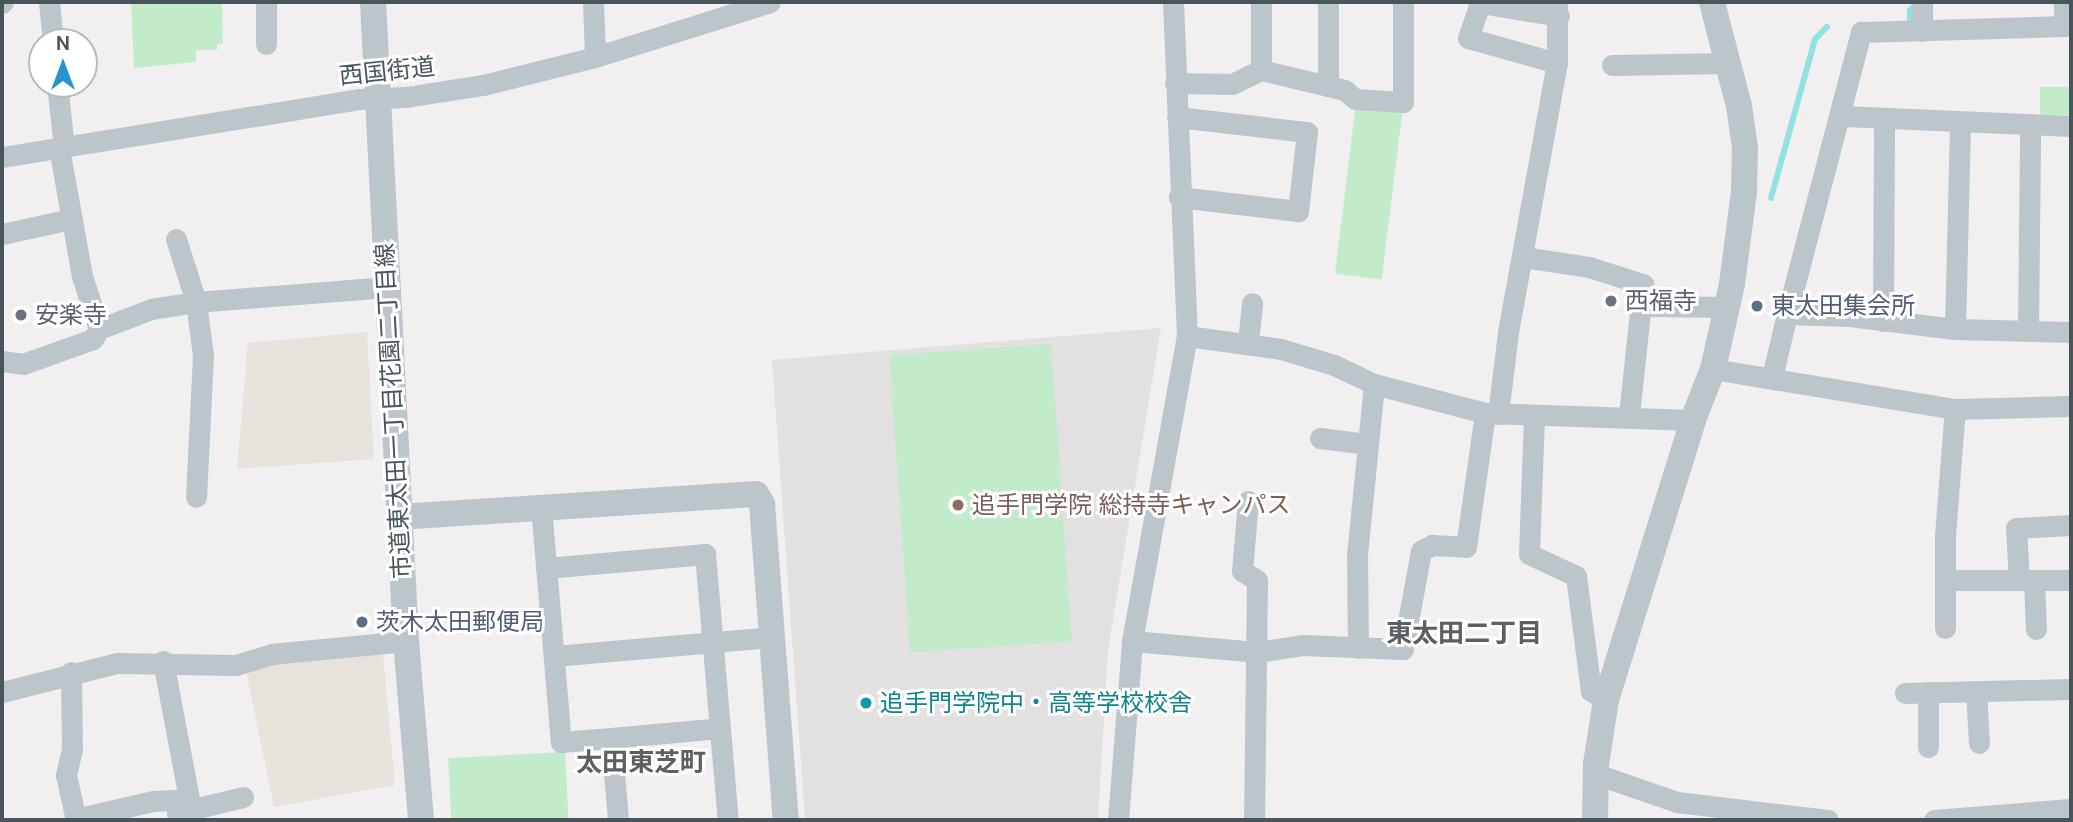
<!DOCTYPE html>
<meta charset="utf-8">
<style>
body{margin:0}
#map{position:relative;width:2073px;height:822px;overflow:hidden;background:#f1efef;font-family:"DM Sans","Noto Sans JP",sans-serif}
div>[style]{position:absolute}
.commercial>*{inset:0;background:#e8e2dc}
.education>*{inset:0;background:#e2e0e1}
.green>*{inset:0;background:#c1ebc9;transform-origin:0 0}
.stream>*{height:6px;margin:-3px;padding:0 3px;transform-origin:3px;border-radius:3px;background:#92e2e4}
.minor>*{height:21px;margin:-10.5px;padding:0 10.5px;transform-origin:10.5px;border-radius:10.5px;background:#bcc6ca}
.tertiary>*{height:26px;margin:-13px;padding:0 13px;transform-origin:13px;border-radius:13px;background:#bcc6ca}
.dots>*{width:19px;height:19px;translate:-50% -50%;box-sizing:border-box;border:4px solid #fff;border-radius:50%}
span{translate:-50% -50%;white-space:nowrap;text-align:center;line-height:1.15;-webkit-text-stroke:6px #fff;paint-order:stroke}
.street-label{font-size:24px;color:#48555b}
.worship-label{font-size:24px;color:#5b616d}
.left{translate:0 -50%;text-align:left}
.service-label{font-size:24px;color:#4e5e75}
.education-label{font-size:24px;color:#785e54}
.culture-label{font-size:24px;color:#0d838f}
.neighbourhood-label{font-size:26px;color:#5c6063;font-weight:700}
.frame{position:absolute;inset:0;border:4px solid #48555b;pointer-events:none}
.north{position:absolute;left:28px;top:28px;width:70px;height:70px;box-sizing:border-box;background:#fff;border:2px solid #b6bbbd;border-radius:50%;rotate:0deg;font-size:19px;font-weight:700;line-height:28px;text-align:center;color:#48555b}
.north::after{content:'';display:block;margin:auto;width:24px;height:32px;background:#2992d1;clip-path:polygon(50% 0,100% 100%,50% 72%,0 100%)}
</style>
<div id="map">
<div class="commercial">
<i style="clip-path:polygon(367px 332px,374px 459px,237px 469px,248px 343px)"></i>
<i style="clip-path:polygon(383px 654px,395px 785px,274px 807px,246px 671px,258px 663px)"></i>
</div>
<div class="education">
<i style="clip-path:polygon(1161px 328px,1108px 650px,1098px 820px,805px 820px,772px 360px)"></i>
</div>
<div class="green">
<i style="clip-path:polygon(131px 2px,222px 2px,223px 43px,217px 44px,217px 50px,196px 50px,196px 62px,134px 68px)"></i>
<i style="left:2040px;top:87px;width:31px;height:28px"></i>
<i style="left:1356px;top:103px;width:47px;height:172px;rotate:7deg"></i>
<i style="left:1051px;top:344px;width:298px;height:162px;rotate:86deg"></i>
<i style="left:565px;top:752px;width:68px;height:117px;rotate:87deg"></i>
</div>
<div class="stream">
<i style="left:1910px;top:26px;width:16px;rotate:-90deg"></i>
<i style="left:1910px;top:10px;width:8px;rotate:-45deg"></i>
<i style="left:1771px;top:198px;width:165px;rotate:-74.5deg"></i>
<i style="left:1815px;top:39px;width:17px;rotate:-45deg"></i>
</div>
<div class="minor">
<i style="left:49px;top:2px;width:40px;rotate:84.3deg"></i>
<i style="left:266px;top:2px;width:42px;rotate:90deg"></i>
<i style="left:593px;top:2px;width:55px;rotate:87.9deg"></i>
<i style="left:1261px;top:2px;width:68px;rotate:90deg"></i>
<i style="left:1328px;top:2px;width:84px;rotate:90deg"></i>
<i style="left:2px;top:3px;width:1px;rotate:-45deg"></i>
<i style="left:1922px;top:31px;width:29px;rotate:-90deg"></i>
<i style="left:1557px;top:63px;width:92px;rotate:-164.3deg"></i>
<i style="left:1468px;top:38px;width:37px;rotate:-71deg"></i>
<i style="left:1480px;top:3px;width:80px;rotate:9.3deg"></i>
<i style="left:1612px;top:65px;width:115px;rotate:-1deg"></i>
<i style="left:1175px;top:83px;width:57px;rotate:1deg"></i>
<i style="left:1232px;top:84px;width:32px;rotate:-26deg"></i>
<i style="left:1261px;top:70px;width:86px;rotate:13.4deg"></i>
<i style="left:1345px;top:90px;width:13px;rotate:42deg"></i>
<i style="left:1355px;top:99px;width:48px;rotate:3.6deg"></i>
<i style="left:1403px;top:102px;width:100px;rotate:-90deg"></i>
<i style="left:57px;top:84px;width:63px;rotate:83.7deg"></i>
<i style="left:1842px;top:116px;width:229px;rotate:2.5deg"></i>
<i style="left:1177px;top:117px;width:131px;rotate:6.6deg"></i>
<i style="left:1307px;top:132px;width:80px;rotate:96.5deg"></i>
<i style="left:1298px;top:211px;width:120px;rotate:-173.3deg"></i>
<i style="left:59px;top:148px;width:130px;rotate:79.8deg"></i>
<i style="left:82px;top:276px;width:56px;rotate:72.2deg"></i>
<i style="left:99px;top:329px;width:56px;rotate:-21deg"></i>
<i style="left:151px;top:309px;width:46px;rotate:-8.8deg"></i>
<i style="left:196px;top:302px;width:192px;rotate:-4.5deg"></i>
<i style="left:2px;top:157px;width:363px;rotate:-9.2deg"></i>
<i style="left:360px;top:99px;width:46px;rotate:-2.5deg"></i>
<i style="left:406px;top:97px;width:78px;rotate:-8.9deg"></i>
<i style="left:483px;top:85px;width:115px;rotate:-14deg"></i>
<i style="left:595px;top:57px;width:183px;rotate:-17.4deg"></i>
<i style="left:2px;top:234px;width:71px;rotate:-12.3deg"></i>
<i style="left:176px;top:239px;width:66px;rotate:72.4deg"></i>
<i style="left:196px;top:302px;width:53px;rotate:82.5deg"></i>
<i style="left:203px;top:355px;width:142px;rotate:92.8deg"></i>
<i style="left:1523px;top:257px;width:67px;rotate:8.6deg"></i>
<i style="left:1589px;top:267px;width:57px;rotate:17.5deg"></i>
<i style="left:1643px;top:284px;width:133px;rotate:96.1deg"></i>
<i style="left:1641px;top:306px;width:87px;rotate:0.7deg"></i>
<i style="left:1787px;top:314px;width:292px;rotate:-75.3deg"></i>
<i style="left:1861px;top:32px;width:203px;rotate:-1.7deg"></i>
<i style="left:2064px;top:26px;width:24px;rotate:-90deg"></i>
<i style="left:1883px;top:321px;width:201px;rotate:-89.7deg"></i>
<i style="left:1955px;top:329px;width:206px;rotate:-88.6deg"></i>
<i style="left:2028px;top:331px;width:207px;rotate:-89.4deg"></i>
<i style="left:1187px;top:336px;width:95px;rotate:7.9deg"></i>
<i style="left:1281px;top:349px;width:55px;rotate:16.8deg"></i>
<i style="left:1334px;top:365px;width:44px;rotate:25.4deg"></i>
<i style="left:1374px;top:384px;width:115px;rotate:14.6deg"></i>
<i style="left:1485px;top:413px;width:208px;rotate:1.9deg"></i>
<i style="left:1248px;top:342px;width:39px;rotate:-84deg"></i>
<i style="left:2px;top:361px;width:21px;rotate:8deg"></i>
<i style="left:23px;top:364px;width:74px;rotate:-19.7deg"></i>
<i style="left:93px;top:339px;width:12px;rotate:-59deg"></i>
<i style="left:1713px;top:369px;width:245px;rotate:9.4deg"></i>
<i style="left:1955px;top:409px;width:116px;rotate:-1.5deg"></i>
<i style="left:1772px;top:377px;width:65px;rotate:-76.6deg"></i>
<i style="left:1787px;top:314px;width:62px;rotate:1.8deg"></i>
<i style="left:1849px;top:316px;width:107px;rotate:7deg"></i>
<i style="left:1955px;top:329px;width:116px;rotate:1.5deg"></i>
<i style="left:1498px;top:414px;width:83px;rotate:-83deg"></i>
<i style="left:1508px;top:332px;width:273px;rotate:-79.7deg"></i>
<i style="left:1557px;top:63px;width:61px;rotate:-90deg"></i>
<i style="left:1534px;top:417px;width:137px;rotate:92.1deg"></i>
<i style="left:1529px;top:554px;width:52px;rotate:25.1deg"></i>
<i style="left:1576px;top:576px;width:116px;rotate:82.6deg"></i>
<i style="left:1591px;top:691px;width:17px;rotate:31deg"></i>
<i style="left:1320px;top:438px;width:46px;rotate:7.4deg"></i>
<i style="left:1248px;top:501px;width:70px;rotate:94.9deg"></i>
<i style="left:1242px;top:571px;width:17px;rotate:31deg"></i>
<i style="left:1257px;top:580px;width:240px;rotate:90.7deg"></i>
<i style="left:541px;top:506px;width:237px;rotate:85.2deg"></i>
<i style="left:561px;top:742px;width:50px;rotate:-4.6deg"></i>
<i style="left:611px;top:738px;width:82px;rotate:85.1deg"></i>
<i style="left:546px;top:568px;width:160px;rotate:-5deg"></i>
<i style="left:705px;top:554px;width:267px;rotate:85.1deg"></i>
<i style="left:1945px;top:580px;width:126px"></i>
<i style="left:2019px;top:580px;width:52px;rotate:-93.3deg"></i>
<i style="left:2016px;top:528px;width:55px;rotate:-3.1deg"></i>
<i style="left:2034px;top:580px;width:49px;rotate:87.7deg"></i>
<i style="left:1945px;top:628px;width:93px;rotate:-90deg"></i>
<i style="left:1945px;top:535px;width:126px;rotate:-85.5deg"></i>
<i style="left:1132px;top:641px;width:125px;rotate:5deg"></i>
<i style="left:1257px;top:652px;width:47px;rotate:-8.7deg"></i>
<i style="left:1303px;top:645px;width:100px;rotate:2.3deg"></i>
<i style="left:1403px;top:649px;width:100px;rotate:-79.6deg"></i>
<i style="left:1421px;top:551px;width:13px;rotate:-29deg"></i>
<i style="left:1432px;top:545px;width:34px;rotate:3deg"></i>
<i style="left:1466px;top:547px;width:135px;rotate:-81.9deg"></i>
<i style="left:1358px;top:648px;width:93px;rotate:-90.6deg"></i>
<i style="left:1357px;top:555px;width:172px;rotate:-84.3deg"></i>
<i style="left:554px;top:656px;width:219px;rotate:-5deg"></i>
<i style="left:163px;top:661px;width:151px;rotate:79.3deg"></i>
<i style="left:71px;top:672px;width:77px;rotate:89.3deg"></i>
<i style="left:72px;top:749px;width:27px;rotate:103deg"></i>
<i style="left:66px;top:775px;width:46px;rotate:77.5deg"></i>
<i style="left:1976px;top:691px;width:52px;rotate:86.7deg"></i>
<i style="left:2px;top:692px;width:119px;rotate:-14.2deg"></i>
<i style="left:117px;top:663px;width:119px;rotate:1deg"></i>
<i style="left:236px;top:665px;width:37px;rotate:-17deg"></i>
<i style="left:271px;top:654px;width:136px;rotate:-5.5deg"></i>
<i style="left:1928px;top:692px;width:55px;rotate:90deg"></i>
<i style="left:1905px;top:693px;width:166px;rotate:-1.4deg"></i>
<i style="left:611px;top:738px;width:109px;rotate:-5.2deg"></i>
<i style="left:1596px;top:774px;width:86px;rotate:19.1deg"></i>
<i style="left:1677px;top:802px;width:152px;rotate:6.8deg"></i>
<i style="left:177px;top:813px;width:68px;rotate:-13.6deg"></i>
<i style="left:75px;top:819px;width:80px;rotate:-13deg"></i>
<i style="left:153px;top:801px;width:35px;rotate:-3deg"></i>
<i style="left:1118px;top:820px;width:180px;rotate:-85.5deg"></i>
<i style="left:1132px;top:641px;width:310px;rotate:-79.8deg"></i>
<i style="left:1187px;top:336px;width:334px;rotate:-92.4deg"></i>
<i style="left:1934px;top:820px;width:137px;rotate:-4.6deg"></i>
</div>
<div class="tertiary">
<i style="left:373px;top:2px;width:640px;rotate:87.04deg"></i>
<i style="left:406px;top:641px;width:180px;rotate:85.2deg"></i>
<i style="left:399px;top:517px;width:358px;rotate:-3.7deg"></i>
<i style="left:756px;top:494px;width:12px;rotate:59deg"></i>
<i style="left:762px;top:504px;width:317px;rotate:85.7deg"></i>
<i style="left:1595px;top:820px;width:56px;rotate:-89deg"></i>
<i style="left:1596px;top:764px;width:65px;rotate:-81.1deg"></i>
<i style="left:1606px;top:700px;width:293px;rotate:-72.7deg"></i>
<i style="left:1693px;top:420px;width:55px;rotate:-68.6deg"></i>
<i style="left:1713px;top:369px;width:87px;rotate:-77.4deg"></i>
<i style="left:1732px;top:284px;width:94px;rotate:-82.6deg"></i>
<i style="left:1744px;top:191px;width:43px;rotate:-88.7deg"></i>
<i style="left:1745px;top:148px;width:42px;rotate:-98.1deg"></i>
<i style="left:1739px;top:106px;width:107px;rotate:-104.6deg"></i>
</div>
<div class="dots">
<i style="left:1611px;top:301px;background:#6b7280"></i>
<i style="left:1757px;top:306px;background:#5c6f8a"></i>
<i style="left:21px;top:315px;background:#6b7280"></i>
<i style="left:958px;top:505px;background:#8d6e63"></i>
<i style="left:362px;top:622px;background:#5c6f8a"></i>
<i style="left:866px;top:703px;background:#0f9aa8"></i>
</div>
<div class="street-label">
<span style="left:387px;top:71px;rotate:-6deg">西国街道</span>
<span style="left:393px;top:411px;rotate:-93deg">市道東太田一丁目花園二丁目線</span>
</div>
<div class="worship-label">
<span class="left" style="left:1625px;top:301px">西福寺</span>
<span class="left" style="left:35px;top:315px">安楽寺</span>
</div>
<div class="service-label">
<span class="left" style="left:1771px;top:306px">東太田集会所</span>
<span class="left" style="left:376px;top:622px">茨木太田郵便局</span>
</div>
<div class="education-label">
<span class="left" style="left:972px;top:505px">追手門学院 総持寺キャンパス</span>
</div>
<div class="culture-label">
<span class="left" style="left:880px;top:703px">追手門学院中・高等学校校舎</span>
</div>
<div class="neighbourhood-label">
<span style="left:1464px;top:634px">東太田二丁目</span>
<span style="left:641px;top:763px">太田東芝町</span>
</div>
<div class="frame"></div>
<div class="north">N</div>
</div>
